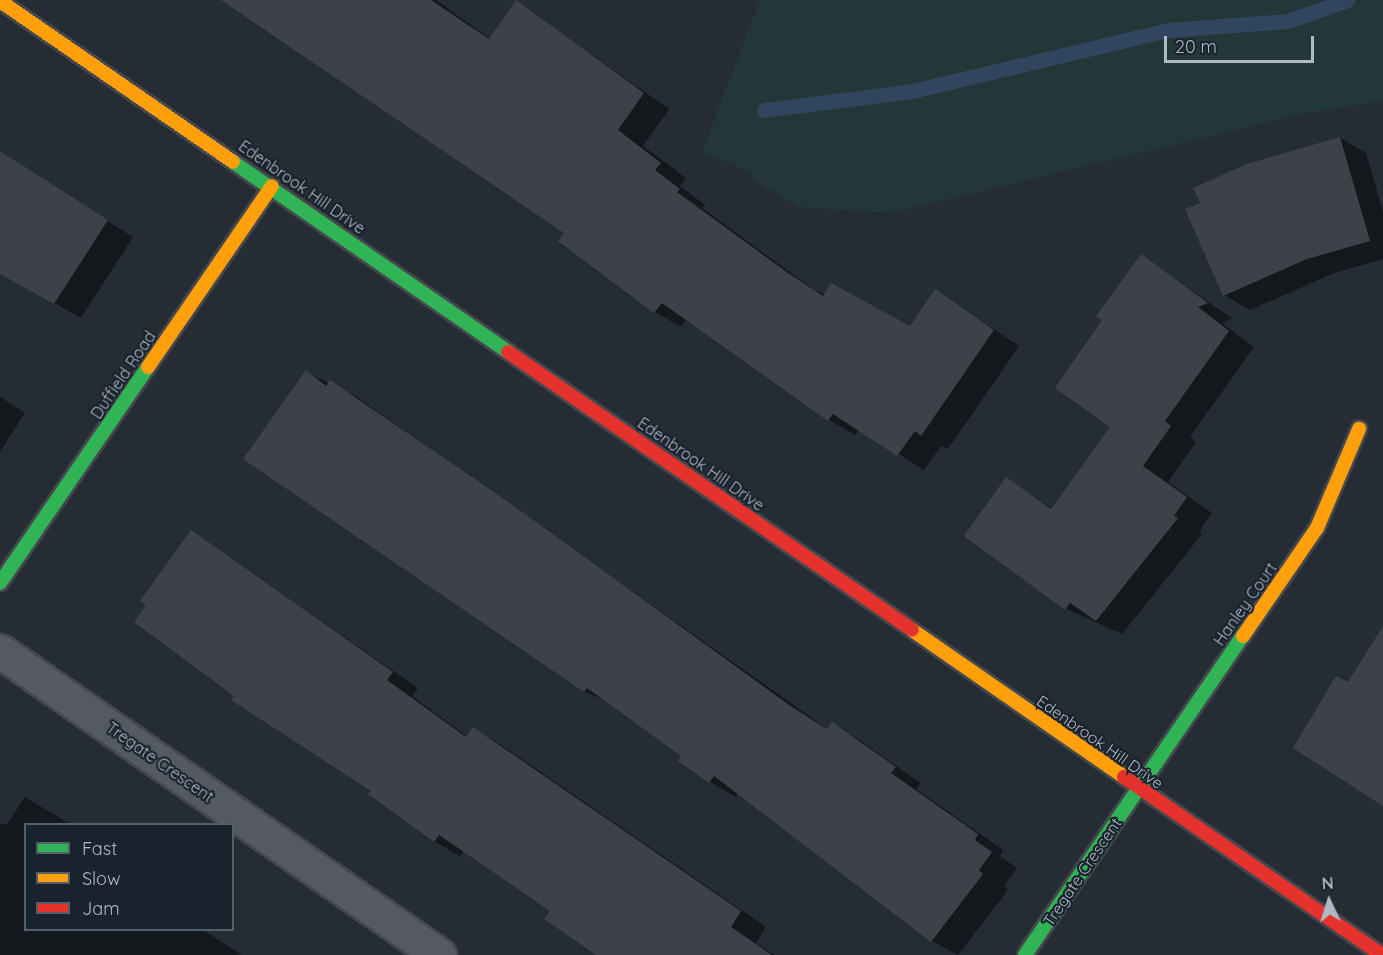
<!DOCTYPE html>
<style>
body{margin:0}
#map{position:relative;width:1383px;height:955px;overflow:hidden;background:#262c33;font-family:Quicksand,sans-serif}
div>[style]{position:absolute}
.green>*{inset:0;background:#233739}
.shadow>*{inset:0;background:#0007}
.stream>*{height:15px;margin:-7.5px;padding:0 7.5px;transform-origin:7.5px;border-radius:7.5px;background:#31465e}
.building>*{inset:0;background:#3d4249}
.roads{filter:drop-shadow(2px 0 #44484e) drop-shadow(-2px 0 #44484e) drop-shadow(0 2px #44484e) drop-shadow(0 -2px #44484e)}
.street>*{height:33px;margin:-16.5px;padding:0 16.5px;transform-origin:16.5px;border-radius:16.5px;background:#555a62}
.fast>*{height:14px;margin:-7px;padding:0 7px;transform-origin:7px;border-radius:7px;background:#30b455}
.slow>*{height:14px;margin:-7px;padding:0 7px;transform-origin:7px;border-radius:7px;background:#ff9f0a}
.jam>*{height:14px;margin:-7px;padding:0 7px;transform-origin:7px;border-radius:7px;background:#e5322d}
span{translate:-50% -50%;white-space:nowrap;text-align:center;line-height:1.15;-webkit-text-stroke:4.5px #19232e;paint-order:stroke}
.street-label{font-size:16px;color:#aeb9c6}
.legend{position:absolute;left:24px;top:823px;width:210px;height:108px;box-sizing:border-box;background:#19232e;border:2px solid #555f6b;margin:0;padding:8px 10px;list-style:none;font-size:18px;color:#aeb9c6}
.legend li{display:flex;align-items:center;gap:12px;height:30px}
.legend b{width:30px;border:2px solid #555f6b}
.north{position:absolute;left:1299px;top:871px;width:60px;height:60px;-webkit-text-stroke:4px #19232e;paint-order:stroke;rotate:356deg;font-size:16px;font-weight:700;line-height:24px;text-align:center;color:#aeb9c6}
.north::after{content:'';display:block;margin:auto;width:21px;height:27px;background:#aeb9c6;clip-path:polygon(50% 0,100% 100%,50% 72%,0 100%)}
.scale{position:absolute;left:1164px;top:36px;width:150px;height:27px;box-sizing:border-box;border:3px solid #aeb9c6;border-top:0;padding-left:8px;font-size:18px;line-height:21px;white-space:nowrap;color:#aeb9c6;-webkit-text-stroke:4px #19232e;paint-order:stroke}
</style>
<div id="map">
<div class="green">
<i style="clip-path:polygon(760px 0,1383px 0,1383px 101px,1306px 113px,891px 213px,799px 207px,751px 178px,752px 173px,702px 152px)"></i>
</div>
<div class="shadow">
<i style="clip-path:polygon(225px 0,436px 0,490px 39px,519px 4px,669px 109px,643px 146px,686px 178px,680px 186px,705px 205px,702px 208px,814px 290px,910px 328px,936px 291px,1019px 346px,948px 449px,941px 446px,924px 470px,859px 429px,855px 435px,829px 420px,687px 319px,681px 327px,655px 312px,560px 240px,566px 233px)"></i>
<i style="clip-path:polygon(1340px 138px,1366px 153px,1383px 212px,1383px 259px,1334px 273px,1250px 310px,1224px 295px)"></i>
<i style="clip-path:polygon(0 155px,133px 237px,81px 318px,0 272px)"></i>
<i style="clip-path:polygon(1141px 256px,1232px 318px,1222px 323px,1254px 347px,1190px 437px,1196px 442px,1168px 482px,1212px 513px,1199px 532px,1202px 534px,1122px 634px,1065px 608px,1006px 479px,1053px 509px,1112px 427px,1105px 320px)"></i>
<i style="clip-path:polygon(306px 372px,357px 397px,819px 723px,828px 730px,832px 724px,858px 739px,921px 783px,916px 789px,1003px 850px,1000px 856px,1017px 868px,1004px 886px,1008px 890px,958px 955px,932px 941px,739px 792px,736px 797px,710px 782px,683px 755px,612px 704px,584px 691px)"></i>
<i style="clip-path:polygon(0 397px,25px 413px,0 452px)"></i>
<i style="clip-path:polygon(192px 532px,418px 688px,412px 696px,468px 737px,474px 729px,500px 744px,766px 927px,756px 943px,774px 955px,615px 955px,465px 850px,460px 856px,434px 841px,373px 790px,236px 696px)"></i>
<i style="clip-path:polygon(25px 797px,70px 824px,26px 824px,26px 930px,203px 930px,242px 955px,0 955px,0 825px,8px 823px)"></i>
</div>
<div class="stream">
<i style="left:764px;top:110px;width:149px;rotate:-7.3deg"></i>
<i style="left:912px;top:91px;width:263px;rotate:-13.4deg"></i>
<i style="left:1168px;top:30px;width:120px;rotate:-4.3deg"></i>
<i style="left:1288px;top:21px;width:63px;rotate:-19.6deg"></i>
</div>
<div class="building">
<i style="clip-path:polygon(221px 0,431px 0,489px 39px,516px 0,644px 93px,618px 130px,661px 163px,655px 170px,680px 189px,677px 192px,788px 273px,823px 296px,831px 283px,910px 326px,935px 289px,994px 330px,921px 436px,915px 431px,897px 456px,833px 414px,828px 421px,662px 303px,654px 313px,558px 241px,564px 233px)"></i>
<i style="clip-path:polygon(1340px 137px,1370px 241px,1307px 259px,1223px 296px,1185px 209px,1200px 203px,1193px 188px,1247px 164px)"></i>
<i style="clip-path:polygon(0 151px,108px 220px,54px 304px,0 274px)"></i>
<i style="clip-path:polygon(1141px 254px,1208px 303px,1198px 307px,1229px 331px,1165px 421px,1171px 426px,1143px 466px,1187px 497px,1174px 516px,1178px 518px,1096px 621px,1070px 603px,1065px 610px,964px 536px,1006px 477px,1051px 509px,1110px 427px,1055px 388px,1102px 320px,1096px 316px)"></i>
<i style="clip-path:polygon(306px 370px,326px 386px,330px 380px,507px 501px,792px 707px,827px 729px,832px 722px,896px 767px,891px 773px,978px 834px,975px 840px,992px 852px,979px 870px,983px 874px,931px 942px,714px 776px,709px 783px,678px 761px,681px 756px,587px 688px,584px 692px,243px 459px)"></i>
<i style="clip-path:polygon(191px 530px,393px 672px,387px 680px,466px 737px,473px 727px,741px 911px,731px 927px,772px 955px,596px 955px,544px 919px,550px 911px,439px 835px,434px 842px,368px 794px,371px 791px,231px 700px,234px 696px,134px 622px,146px 605px,140px 601px)"></i>
<i style="clip-path:polygon(1383px 626px,1383px 806px,1293px 748px,1336px 676px,1348px 682px)"></i>
</div>
<div class="roads">
<div class="street">
<i style="left:0;top:651px;width:534px;rotate:34.7deg"></i>
</div>
<div class="fast">
<i style="left:233px;top:162px;width:334px;rotate:34.6deg"></i>
<i style="left:0;top:583px;width:262px;rotate:-55.6deg"></i>
<i style="left:1025px;top:955px;width:386px;rotate:-55.7deg"></i>
</div>
<div class="slow">
<i style="left:0;top:1px;width:283px;rotate:34.6deg"></i>
<i style="left:148px;top:367px;width:219px;rotate:-55.6deg"></i>
<i style="left:912px;top:630px;width:258px;rotate:34.7deg"></i>
<i style="left:1243px;top:636px;width:131px;rotate:-55.6deg"></i>
<i style="left:1317px;top:528px;width:108px;rotate:-67deg"></i>
</div>
<div class="jam">
<i style="left:508px;top:352px;width:490px;rotate:34.5deg"></i>
<i style="left:1124px;top:777px;width:313px;rotate:34.6deg"></i>
</div>
</div>
<div class="street-label">
<span style="left:302px;top:187px;rotate:35deg">Edenbrook Hill Drive</span>
<span style="left:123px;top:375px;rotate:-56deg">Duffield Road</span>
<span style="left:701px;top:464px;rotate:35deg">Edenbrook Hill Drive</span>
<span style="left:1245px;top:604px;rotate:-55deg">Hanley Court</span>
<span style="left:1100px;top:742px;rotate:35deg">Edenbrook Hill Drive</span>
<span style="left:160px;top:762px;rotate:35deg">Tregate Crescent</span>
<span style="left:1082px;top:872px;rotate:-56deg">Tregate Crescent</span>
</div>
<ul class="legend">
<li><b style="height:8px;background:#30b455"></b>Fast</li>
<li><b style="height:8px;background:#ff9f0a"></b>Slow</li>
<li><b style="height:8px;background:#e5322d"></b>Jam</li>
</ul>
<div class="north">N</div>
<div class="scale">20 m</div>
</div>
